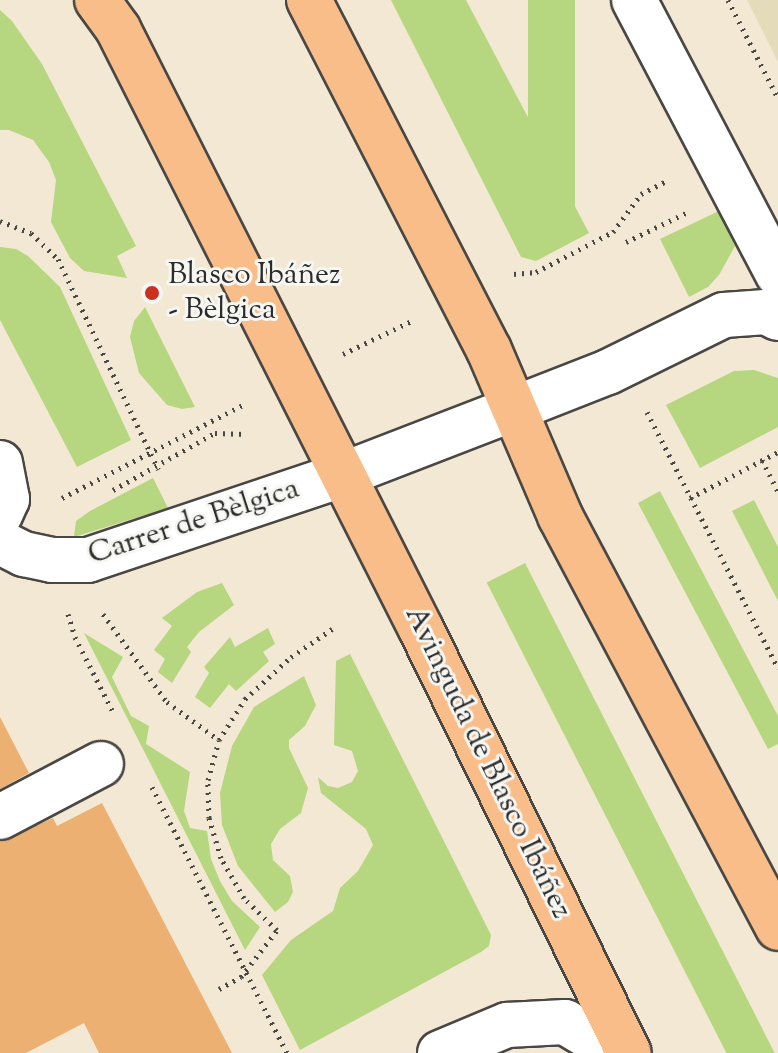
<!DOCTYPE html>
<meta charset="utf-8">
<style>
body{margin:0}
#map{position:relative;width:778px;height:1053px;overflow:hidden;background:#f2e8d3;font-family:"Sorts Mill Goudy",serif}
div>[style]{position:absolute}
.built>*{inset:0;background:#e4dbba}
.green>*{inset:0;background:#b6d77f;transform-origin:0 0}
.building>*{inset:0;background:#ecb172}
.path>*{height:5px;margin-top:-2.5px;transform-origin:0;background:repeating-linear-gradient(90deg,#494744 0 2px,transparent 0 8px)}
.roads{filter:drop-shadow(2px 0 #494744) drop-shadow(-2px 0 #494744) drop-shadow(0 2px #494744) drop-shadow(0 -2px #494744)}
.street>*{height:44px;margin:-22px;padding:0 22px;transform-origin:22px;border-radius:22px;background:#fff}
.primary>*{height:44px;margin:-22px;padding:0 22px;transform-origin:22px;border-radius:22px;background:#f8bd89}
.dots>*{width:22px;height:22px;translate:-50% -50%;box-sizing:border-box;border:4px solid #f6f6f2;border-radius:50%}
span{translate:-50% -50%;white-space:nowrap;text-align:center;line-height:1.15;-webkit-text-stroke:6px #f6f6f2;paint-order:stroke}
.poi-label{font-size:30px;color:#2b2b2b}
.left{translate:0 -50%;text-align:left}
.street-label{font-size:30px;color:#2b2b2b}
</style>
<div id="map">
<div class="built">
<i style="clip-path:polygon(747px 0,778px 0,778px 62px)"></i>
</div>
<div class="green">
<i style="clip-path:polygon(391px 0,466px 0,589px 233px,536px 261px,521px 257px)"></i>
<i style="left:528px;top:0;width:47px;height:213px"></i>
<i style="clip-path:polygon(0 10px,12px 21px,42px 64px,136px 246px,117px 256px,127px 278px,84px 271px,70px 258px,51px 222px,56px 180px,49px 162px,33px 140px,9px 130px,0 130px)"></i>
<i style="clip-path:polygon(719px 211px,735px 246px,719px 275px,708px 287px,689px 297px,660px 239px)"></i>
<i style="clip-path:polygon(0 247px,16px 249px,28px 256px,60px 287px,131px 440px,77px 467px,0 320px)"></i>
<i style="clip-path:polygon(145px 307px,195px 407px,182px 409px,167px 405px,139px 373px,130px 337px,134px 321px)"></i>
<i style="clip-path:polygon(754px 370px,778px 378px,778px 427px,700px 468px,666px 405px,734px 371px)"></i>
<i style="clip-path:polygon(153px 478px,168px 508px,74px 537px,76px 521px,90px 511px)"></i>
<i style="clip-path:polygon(660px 491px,778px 716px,778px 744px,768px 749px,638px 503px)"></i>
<i style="clip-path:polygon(754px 500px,778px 547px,778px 601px,732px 511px)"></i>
<i style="left:525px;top:563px;width:551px;height:43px;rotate:63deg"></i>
<i style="clip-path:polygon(222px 583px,234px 605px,199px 632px,187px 647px,191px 652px,172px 683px,158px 672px,165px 659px,154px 650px,172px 626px,162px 618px,197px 592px)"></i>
<i style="clip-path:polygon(268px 628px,275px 644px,263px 652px,269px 661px,236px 691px,229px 684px,210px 708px,195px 697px,209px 673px,204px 667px,230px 637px,235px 647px)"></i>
<i style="clip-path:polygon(84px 633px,123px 657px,112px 677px,131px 716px,149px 726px,146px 744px,190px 772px,184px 811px,190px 828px,207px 831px,211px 859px,220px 881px,232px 901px,260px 927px,245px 950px)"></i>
<i style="clip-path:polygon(350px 654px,491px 935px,489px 946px,481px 952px,300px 1050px,262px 975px,291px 940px,333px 911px,340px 888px,358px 871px,373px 845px,366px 829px,321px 793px,318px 777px,328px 786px,338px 788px,352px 782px,358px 771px,352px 751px,334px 745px,336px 661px)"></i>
<i style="clip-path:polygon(304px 676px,316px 705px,305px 726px,289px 740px,289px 748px,308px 788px,301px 813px,280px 829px,271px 844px,273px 860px,290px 876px,293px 892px,288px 902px,275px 912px,238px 866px,222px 825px,220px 793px,232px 746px,254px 707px)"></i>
</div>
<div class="building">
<i style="clip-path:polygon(0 717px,29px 773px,0 789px)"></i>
<i style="clip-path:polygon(102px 803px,232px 1053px,99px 1053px,84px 1023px,26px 1053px,0 1053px,0 842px,53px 818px,57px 826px)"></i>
</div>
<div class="path">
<i style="left:728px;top:0;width:110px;rotate:63deg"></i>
<i style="left:0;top:221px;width:33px;rotate:21deg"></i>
<i style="left:31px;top:233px;width:37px;rotate:44deg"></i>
<i style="left:58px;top:259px;width:233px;rotate:64.5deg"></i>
<i style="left:626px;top:242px;width:67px;rotate:-25.8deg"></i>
<i style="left:514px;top:274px;width:22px;rotate:-5deg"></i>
<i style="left:536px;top:272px;width:87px;rotate:-27.5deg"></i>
<i style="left:613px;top:232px;width:47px;rotate:-53.6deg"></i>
<i style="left:641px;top:194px;width:29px;rotate:-27deg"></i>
<i style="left:343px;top:354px;width:79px;rotate:-25.6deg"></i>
<i style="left:647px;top:412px;width:288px;rotate:62.9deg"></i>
<i style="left:762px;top:460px;width:36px;rotate:63deg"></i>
<i style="left:113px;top:490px;width:117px;rotate:-29.2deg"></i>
<i style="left:215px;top:433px;width:30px;rotate:2deg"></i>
<i style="left:62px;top:498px;width:206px;rotate:-27.2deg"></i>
<i style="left:690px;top:498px;width:99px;rotate:-27.6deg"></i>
<i style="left:68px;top:614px;width:24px;rotate:73deg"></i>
<i style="left:75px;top:637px;width:82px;rotate:63.1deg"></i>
<i style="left:103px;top:614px;width:109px;rotate:54deg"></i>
<i style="left:167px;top:702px;width:64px;rotate:36.2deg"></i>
<i style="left:152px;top:787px;width:298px;rotate:63.1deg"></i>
<i style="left:219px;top:989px;width:25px;rotate:-29deg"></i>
<i style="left:241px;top:977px;width:59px;rotate:-52.5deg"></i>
<i style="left:277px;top:930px;width:46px;rotate:-135.9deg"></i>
<i style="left:244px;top:898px;width:46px;rotate:-119.9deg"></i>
<i style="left:221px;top:858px;width:42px;rotate:-106.7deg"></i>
<i style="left:209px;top:818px;width:38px;rotate:-92deg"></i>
<i style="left:208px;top:780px;width:41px;rotate:-74.6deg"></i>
<i style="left:219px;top:740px;width:49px;rotate:-57.6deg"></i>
<i style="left:245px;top:699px;width:62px;rotate:-42.4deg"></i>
<i style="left:291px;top:657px;width:50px;rotate:-34.3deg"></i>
</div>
<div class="roads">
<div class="street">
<i style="left:634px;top:0;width:310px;rotate:62.3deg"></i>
<i style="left:0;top:463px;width:37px;rotate:79deg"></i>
<i style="left:7px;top:499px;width:17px;rotate:114deg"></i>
<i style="left:0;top:542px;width:27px;rotate:27deg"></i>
<i style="left:24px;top:554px;width:29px;rotate:12deg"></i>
<i style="left:52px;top:560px;width:36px"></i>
<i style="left:88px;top:560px;width:268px;rotate:-18.5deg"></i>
<i style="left:342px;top:475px;width:186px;rotate:-21.1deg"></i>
<i style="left:516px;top:408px;width:99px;rotate:-21.4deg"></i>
<i style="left:608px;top:372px;width:129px;rotate:-26.2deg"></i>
<i style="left:724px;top:315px;width:42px;rotate:-4.1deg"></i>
<i style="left:766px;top:312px;width:13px;rotate:27deg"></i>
<i style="left:0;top:817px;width:114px;rotate:-27.7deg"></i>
<i style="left:440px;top:1053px;width:73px;rotate:-22.7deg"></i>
<i style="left:507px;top:1025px;width:58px;rotate:-3deg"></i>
<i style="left:565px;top:1022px;width:61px;rotate:30.8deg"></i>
</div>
<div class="primary">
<i style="left:97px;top:0;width:36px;rotate:54deg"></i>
<i style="left:118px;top:29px;width:672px;rotate:63.21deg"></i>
<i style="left:421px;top:629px;width:472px;rotate:63.9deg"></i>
<i style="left:309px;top:0;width:394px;rotate:62.8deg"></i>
<i style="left:489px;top:350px;width:181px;rotate:66.8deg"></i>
<i style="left:560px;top:516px;width:466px;rotate:62.1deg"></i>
</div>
</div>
<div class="dots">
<i style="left:152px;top:293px;background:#c8321e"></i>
</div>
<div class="poi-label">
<span class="left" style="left:168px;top:293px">Blasco Ibáñez<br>- Bèlgica</span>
</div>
<div class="street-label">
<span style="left:194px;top:523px;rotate:-18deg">Carrer de Bèlgica</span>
<span style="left:487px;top:763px;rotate:64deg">Avinguda de Blasco Ibáñez</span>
</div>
</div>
